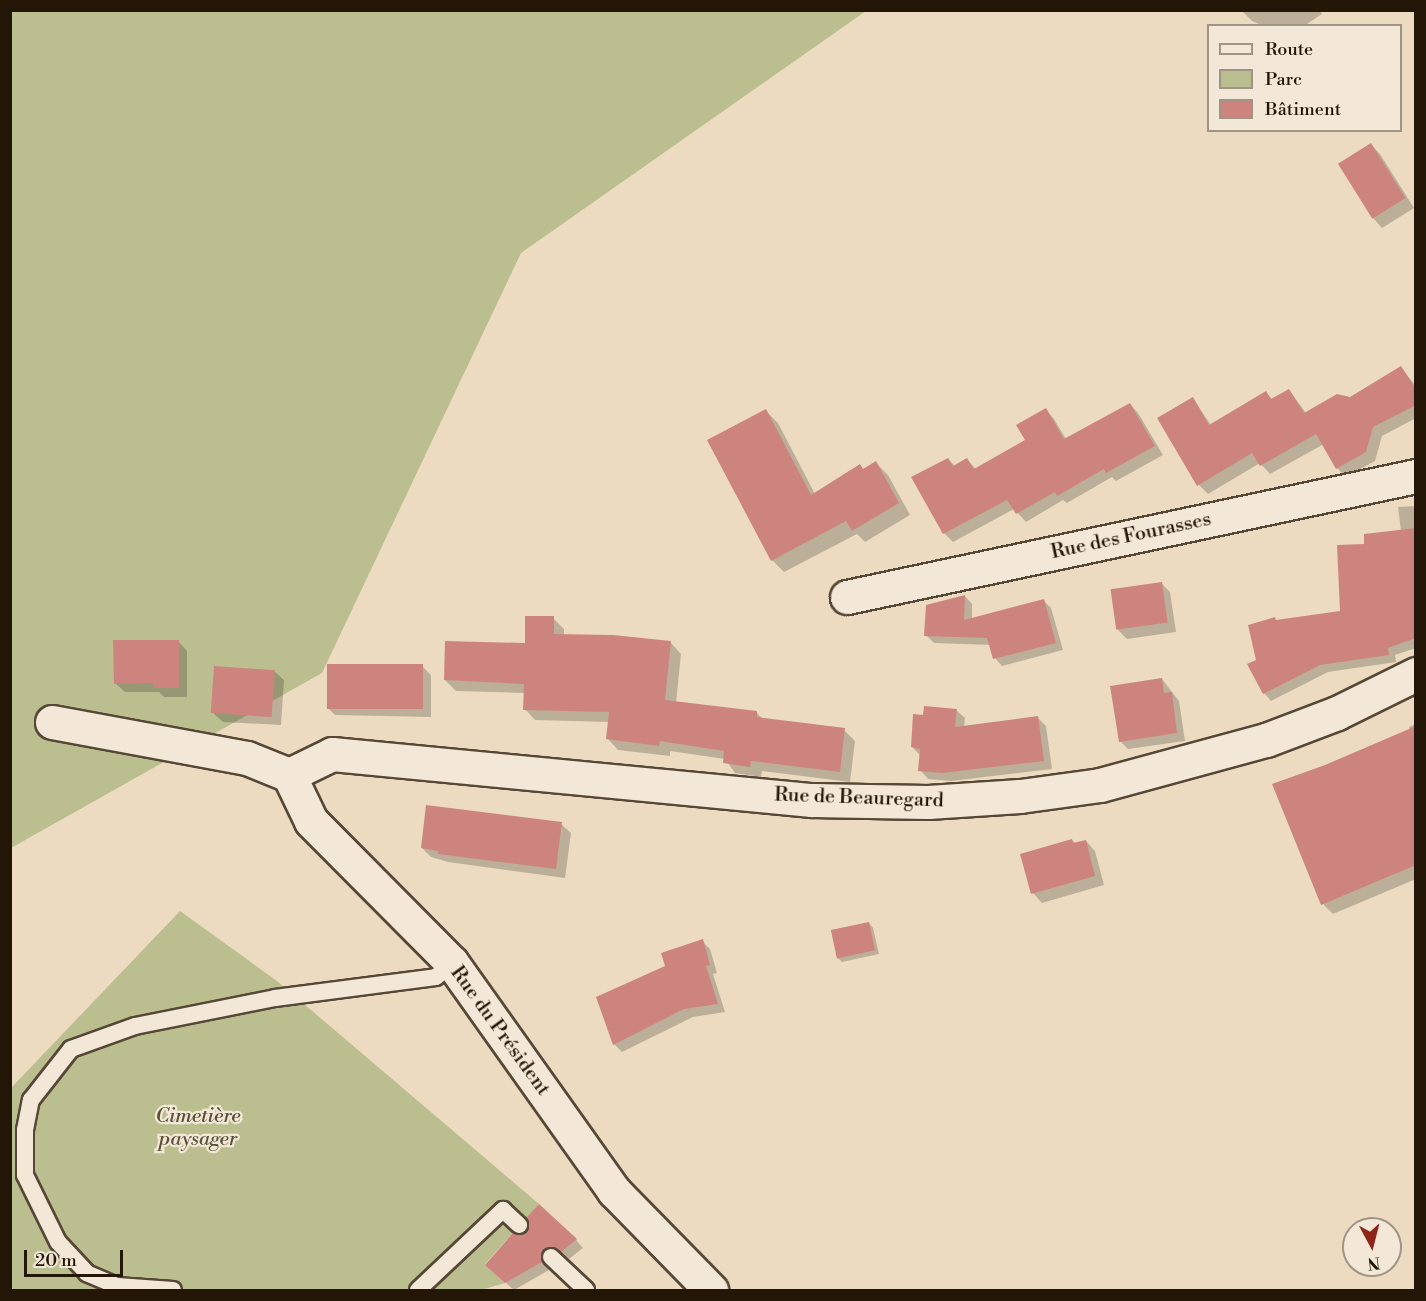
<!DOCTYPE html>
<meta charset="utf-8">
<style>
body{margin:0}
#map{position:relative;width:1426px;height:1301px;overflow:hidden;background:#ecdbc1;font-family:"Libre Bodoni",serif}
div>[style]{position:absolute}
.green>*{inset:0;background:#bbbf90}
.shadow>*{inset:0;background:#0003}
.building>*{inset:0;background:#ce847e;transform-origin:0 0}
.roads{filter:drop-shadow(2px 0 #564736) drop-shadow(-2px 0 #564736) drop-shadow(0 2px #564736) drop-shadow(0 -2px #564736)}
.lane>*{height:16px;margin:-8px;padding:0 8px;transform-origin:8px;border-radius:8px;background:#f3e8d7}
.street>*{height:33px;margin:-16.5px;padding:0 16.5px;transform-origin:16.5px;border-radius:16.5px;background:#f3e8d7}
span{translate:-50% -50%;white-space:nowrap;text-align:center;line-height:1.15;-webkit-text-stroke:4.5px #f3e8d7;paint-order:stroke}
.street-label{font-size:20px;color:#241607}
.park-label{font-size:20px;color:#595137;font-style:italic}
.frame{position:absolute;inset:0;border:12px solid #241607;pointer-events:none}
.legend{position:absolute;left:1207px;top:24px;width:195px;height:108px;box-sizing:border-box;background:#f3e8d7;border:2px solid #a09484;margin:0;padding:8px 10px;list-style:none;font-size:18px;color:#241607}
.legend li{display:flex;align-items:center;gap:12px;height:30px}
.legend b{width:30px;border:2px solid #a09484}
.north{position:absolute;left:1342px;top:1217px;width:60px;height:60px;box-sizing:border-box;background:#f3e8d7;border:2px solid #a09484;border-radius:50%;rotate:173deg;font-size:16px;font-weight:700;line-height:24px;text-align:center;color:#241607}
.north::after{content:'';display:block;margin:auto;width:21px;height:27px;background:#8f2418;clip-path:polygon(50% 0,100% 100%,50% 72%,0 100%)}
.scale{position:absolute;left:24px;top:1250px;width:99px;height:27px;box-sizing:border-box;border:3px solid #241607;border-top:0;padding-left:8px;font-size:18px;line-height:21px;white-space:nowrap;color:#241607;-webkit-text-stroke:4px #f3e8d7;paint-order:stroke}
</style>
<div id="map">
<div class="green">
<i style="clip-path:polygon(11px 11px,866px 11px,521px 253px,322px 673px,11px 848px)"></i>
<i style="clip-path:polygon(180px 911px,277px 981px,539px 1204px,485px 1264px,505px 1283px,481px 1290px,11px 1290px,10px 1089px)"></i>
</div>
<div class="shadow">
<i style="clip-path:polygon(1241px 10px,1319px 10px,1322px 14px,1304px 26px,1264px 26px,1252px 21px)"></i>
<i style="clip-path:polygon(1371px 145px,1380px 154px,1414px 208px,1382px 228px,1373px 218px,1339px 164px)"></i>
<i style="clip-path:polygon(1401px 368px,1416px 386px,1416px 418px,1382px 436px,1375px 461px,1346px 477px,1337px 468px,1324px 444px,1270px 474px,1260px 463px,1208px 494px,1199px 485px,1159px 419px,1193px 399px,1211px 425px,1266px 393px,1273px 400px,1289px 390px,1306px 413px,1350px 399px)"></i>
<i style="clip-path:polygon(1130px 404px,1138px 413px,1163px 455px,1116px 481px,1112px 477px,1067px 503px,1063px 500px,1026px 522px,1014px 509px,953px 542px,944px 533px,948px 459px,955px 466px,967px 460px,976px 469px,1027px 441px,1046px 410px,1054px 419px,1066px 439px)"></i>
<i style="clip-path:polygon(766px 411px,778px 423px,815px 494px,860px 466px,864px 470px,876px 463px,888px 475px,910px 515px,865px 542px,857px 534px,784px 572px,772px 560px)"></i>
<i style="clip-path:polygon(1416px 506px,1416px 648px,1395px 655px,1396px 662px,1328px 672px,1271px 701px,1264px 693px,1258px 660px,1278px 622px,1341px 613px,1366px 546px,1401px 531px,1398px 507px)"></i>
<i style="clip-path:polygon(1161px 583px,1170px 592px,1176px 632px,1127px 639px,1118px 630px)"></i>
<i style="clip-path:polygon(965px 596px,972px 604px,972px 619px,1044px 601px,1051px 608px,1063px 650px,1002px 666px,995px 658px,991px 645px,934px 643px,926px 635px)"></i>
<i style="clip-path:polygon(553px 618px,564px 629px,564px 635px,671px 643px,681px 654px,676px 703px,757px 713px,764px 720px,844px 730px,855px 741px,850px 782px,762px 771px,761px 777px,735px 773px,725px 759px,670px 751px,670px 756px,618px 750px,608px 739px,610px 722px,535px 720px,525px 709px,525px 693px,456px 691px,445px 680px,526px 645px)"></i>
<i style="clip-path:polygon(178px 641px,187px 651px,187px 697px,164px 697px,159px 692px,125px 692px,115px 683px)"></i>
<i style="clip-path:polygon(422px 666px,431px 675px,431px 717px,335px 715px,326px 706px)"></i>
<i style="clip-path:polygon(274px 671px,284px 680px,281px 725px,223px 722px,213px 713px)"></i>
<i style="clip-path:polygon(1162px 679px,1179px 701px,1185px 741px,1128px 749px,1120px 741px)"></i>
<i style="clip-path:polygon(956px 710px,965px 718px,964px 727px,1037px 717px,1046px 726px,1052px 769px,951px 781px,928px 779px,920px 770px,921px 756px,912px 747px,924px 717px)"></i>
<i style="clip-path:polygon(1416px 724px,1416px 879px,1333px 914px,1323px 904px,1326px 767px,1410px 730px,1409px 727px)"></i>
<i style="clip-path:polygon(561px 824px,571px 833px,565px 878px,448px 862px,431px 857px,422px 848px)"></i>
<i style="clip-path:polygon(1072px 840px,1076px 844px,1086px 841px,1095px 851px,1104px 885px,1042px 903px,1033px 893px)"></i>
<i style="clip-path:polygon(869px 923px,873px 928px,879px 954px,842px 962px,838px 958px)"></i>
<i style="clip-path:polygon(702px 941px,710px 949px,717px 973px,713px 974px,725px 1012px,693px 1017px,622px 1052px,614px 1044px,667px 966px)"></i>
<i style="clip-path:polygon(528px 1233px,576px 1240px,583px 1248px,569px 1259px,562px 1254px,552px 1257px,548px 1264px,549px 1270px,514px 1290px,495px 1273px,522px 1237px)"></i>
</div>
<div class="building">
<i style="left:1371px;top:143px;width:65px;height:39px;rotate:58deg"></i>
<i style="clip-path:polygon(1401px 366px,1416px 389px,1416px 405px,1373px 427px,1366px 452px,1336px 469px,1316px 434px,1260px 466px,1252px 453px,1197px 486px,1157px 418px,1193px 397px,1209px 425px,1266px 391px,1271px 399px,1289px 389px,1304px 413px,1337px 394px,1350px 397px)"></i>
<i style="clip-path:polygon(1130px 403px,1155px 446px,1106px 473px,1104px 469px,1057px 496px,1055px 492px,1016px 514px,1007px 500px,943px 534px,911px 477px,948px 458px,953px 466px,967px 458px,974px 469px,1025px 440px,1016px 425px,1046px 408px,1064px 439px)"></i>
<i style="clip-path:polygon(766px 409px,811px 495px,860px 464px,863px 469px,876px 461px,899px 503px,852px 531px,846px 521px,771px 561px,707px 440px)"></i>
<i style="clip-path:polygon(1416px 528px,1416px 638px,1388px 648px,1389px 655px,1320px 665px,1263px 694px,1247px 664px,1256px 660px,1248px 625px,1275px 617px,1276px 620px,1340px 611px,1337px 545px,1364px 544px,1364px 534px)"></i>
<i style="left:1162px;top:582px;width:41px;height:52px;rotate:82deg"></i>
<i style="clip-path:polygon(965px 595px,964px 620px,1044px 599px,1056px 643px,993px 659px,987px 638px,924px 636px,926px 605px)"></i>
<i style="clip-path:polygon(525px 616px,554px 616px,554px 634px,613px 635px,671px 641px,665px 700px,757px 711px,757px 717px,845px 728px,840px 772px,751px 761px,750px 767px,723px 763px,724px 751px,660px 741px,659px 746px,606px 739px,609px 712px,523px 710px,524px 684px,444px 680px,445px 641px,525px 643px)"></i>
<i style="clip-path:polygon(113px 640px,179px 640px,179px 688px,153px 688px,153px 683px,114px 684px)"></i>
<i style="left:423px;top:664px;width:45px;height:96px;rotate:90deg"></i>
<i style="left:214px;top:666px;width:61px;height:47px;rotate:4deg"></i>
<i style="clip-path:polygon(1162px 678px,1164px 693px,1172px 692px,1177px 733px,1119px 742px,1110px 686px)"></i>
<i style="clip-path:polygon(924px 706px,957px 709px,955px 727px,1038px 716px,1044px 761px,942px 773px,918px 771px,920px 749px,911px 747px,913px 714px,923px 715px)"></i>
<i style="clip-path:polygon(1416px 726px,1416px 865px,1321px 905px,1272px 784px,1325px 765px)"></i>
<i style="clip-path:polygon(426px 805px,562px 822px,556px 869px,438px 854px,438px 851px,421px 848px)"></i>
<i style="clip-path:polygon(1072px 839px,1073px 843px,1086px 840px,1095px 876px,1031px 894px,1020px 854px)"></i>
<i style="left:869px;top:922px;width:29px;height:39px;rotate:78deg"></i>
<i style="clip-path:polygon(703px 939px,710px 965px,706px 966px,718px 1004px,684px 1009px,613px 1045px,596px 997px,665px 966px,661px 953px)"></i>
<i style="clip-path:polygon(539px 1204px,577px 1239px,561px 1252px,554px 1247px,547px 1247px,541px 1254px,542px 1262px,505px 1283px,485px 1265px,513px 1233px,521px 1235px,527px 1232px,529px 1223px,526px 1218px)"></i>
</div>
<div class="roads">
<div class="lane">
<i style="left:551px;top:1257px;width:48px;rotate:43.3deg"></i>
<i style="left:173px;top:1290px;width:56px;rotate:-175.9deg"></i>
<i style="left:117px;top:1286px;width:33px;rotate:-157deg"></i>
<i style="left:87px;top:1273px;width:42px;rotate:-133.1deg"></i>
<i style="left:58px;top:1242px;width:75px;rotate:-116.2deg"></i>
<i style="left:25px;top:1175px;width:45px;rotate:-90deg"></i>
<i style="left:25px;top:1130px;width:31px;rotate:-79deg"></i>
<i style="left:31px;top:1100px;width:65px;rotate:-51.9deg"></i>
<i style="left:71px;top:1049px;width:68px;rotate:-19.8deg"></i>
<i style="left:135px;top:1026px;width:143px;rotate:-11.3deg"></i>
<i style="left:275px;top:998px;width:162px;rotate:-7.4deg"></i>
<i style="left:436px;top:977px;width:21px;rotate:-41deg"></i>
<i style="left:418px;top:1290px;width:117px;rotate:-43.3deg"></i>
<i style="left:503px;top:1210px;width:22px;rotate:43deg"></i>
</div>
<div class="street">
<i style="left:847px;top:597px;width:582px;rotate:-12.01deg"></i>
<i style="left:52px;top:722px;width:198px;rotate:10.5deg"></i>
<i style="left:247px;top:758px;width:45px;rotate:22deg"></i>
<i style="left:289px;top:775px;width:48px;rotate:-26deg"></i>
<i style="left:332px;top:754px;width:482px;rotate:5.5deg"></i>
<i style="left:812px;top:800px;width:116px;rotate:1deg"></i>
<i style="left:928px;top:802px;width:92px;rotate:-3.7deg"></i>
<i style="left:1020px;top:796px;width:81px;rotate:-7.8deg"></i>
<i style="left:1100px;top:785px;width:172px;rotate:-15.2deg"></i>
<i style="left:1266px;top:740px;width:76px;rotate:-20.8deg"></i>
<i style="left:1337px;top:713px;width:88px;rotate:-26.3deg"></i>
<i style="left:289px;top:775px;width:51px;rotate:64.4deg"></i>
<i style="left:311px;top:821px;width:200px;rotate:45.2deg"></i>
<i style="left:452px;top:963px;width:280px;rotate:54.6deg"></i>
<i style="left:614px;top:1191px;width:139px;rotate:45.6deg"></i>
</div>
</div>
<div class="street-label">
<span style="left:1131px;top:536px;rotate:-12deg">Rue des Fourasses</span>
<span style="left:859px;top:798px;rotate:2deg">Rue de Beauregard</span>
<span style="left:500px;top:1031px;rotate:54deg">Rue du Président</span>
</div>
<div class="park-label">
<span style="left:198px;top:1128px">Cimetière<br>paysager</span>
</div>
<div class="frame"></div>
<ul class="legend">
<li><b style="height:8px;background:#f3e8d7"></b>Route</li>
<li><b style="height:16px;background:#bbbf90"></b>Parc</li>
<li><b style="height:16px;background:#ce847e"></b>Bâtiment</li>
</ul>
<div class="north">N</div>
<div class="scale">20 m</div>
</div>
